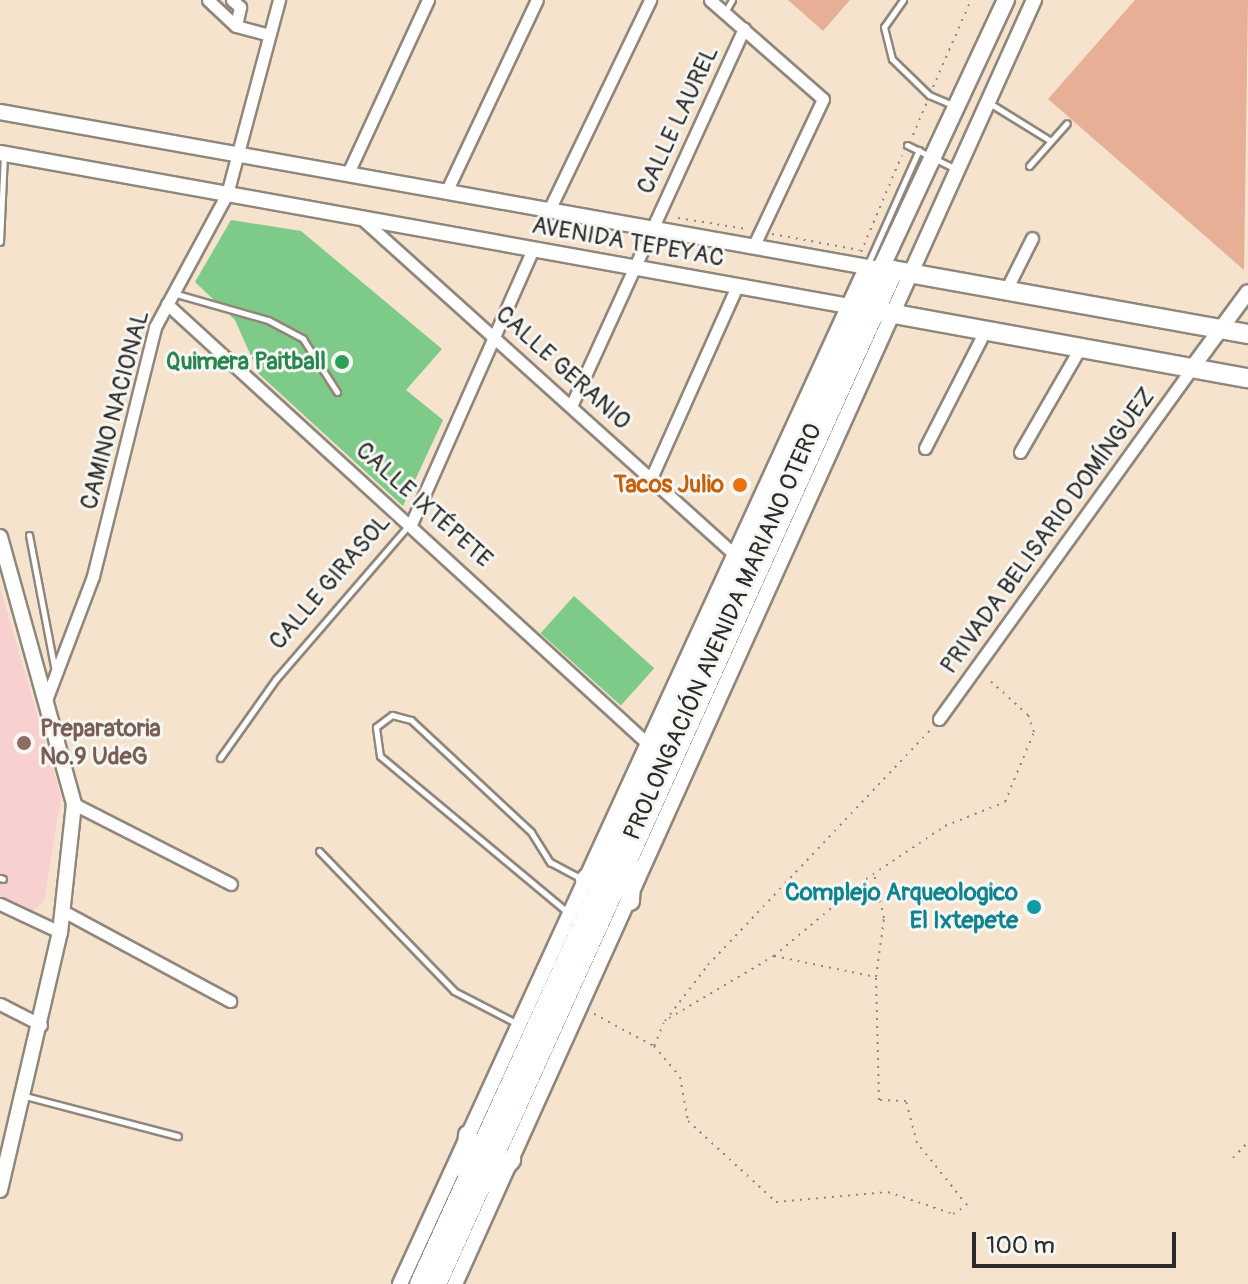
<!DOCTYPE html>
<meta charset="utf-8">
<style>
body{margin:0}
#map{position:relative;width:1248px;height:1284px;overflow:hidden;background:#f5e3ce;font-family:Pangolin,sans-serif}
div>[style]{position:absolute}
.built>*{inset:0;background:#f7d0cf}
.green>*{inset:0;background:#7dca89;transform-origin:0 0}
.building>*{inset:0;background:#e7af96}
.path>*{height:2px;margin-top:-1px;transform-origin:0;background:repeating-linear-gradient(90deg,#90877c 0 2px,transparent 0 8px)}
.roads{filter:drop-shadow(2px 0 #90877c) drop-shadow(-2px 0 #90877c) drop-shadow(0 2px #90877c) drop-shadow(0 -2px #90877c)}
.service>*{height:5px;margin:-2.5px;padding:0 2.5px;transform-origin:2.5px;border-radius:2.5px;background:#fff}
.minor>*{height:11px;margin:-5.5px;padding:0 5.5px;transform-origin:5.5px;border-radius:5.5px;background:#fff}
.tertiary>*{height:14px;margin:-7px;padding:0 7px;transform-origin:7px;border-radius:7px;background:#fff}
.secondary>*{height:16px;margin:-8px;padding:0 8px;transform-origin:8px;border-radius:8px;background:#fff}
.primary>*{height:18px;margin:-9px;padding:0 9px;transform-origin:9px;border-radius:9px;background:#fff}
.dots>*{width:22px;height:22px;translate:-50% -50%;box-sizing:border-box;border:4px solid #f6f6f2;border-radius:50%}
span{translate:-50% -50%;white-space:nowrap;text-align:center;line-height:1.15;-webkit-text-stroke:6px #f6f6f2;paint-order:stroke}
.street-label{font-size:24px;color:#2b2b2b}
.leisure-label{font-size:24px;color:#27864d;font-weight:700}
.right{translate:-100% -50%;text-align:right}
.food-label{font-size:24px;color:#c56008;font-weight:700}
.education-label{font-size:24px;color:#785e54;font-weight:700}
.left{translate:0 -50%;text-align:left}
.culture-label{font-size:24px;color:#0d838f;font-weight:700}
.scale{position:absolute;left:972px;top:1232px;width:204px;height:36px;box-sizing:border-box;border:4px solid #2b2b2b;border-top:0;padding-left:10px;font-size:24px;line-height:28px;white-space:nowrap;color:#2b2b2b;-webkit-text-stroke:6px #f6f6f2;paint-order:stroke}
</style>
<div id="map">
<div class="built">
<i style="clip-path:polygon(0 587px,61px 797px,44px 901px,29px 914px,0 901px)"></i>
</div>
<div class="green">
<i style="clip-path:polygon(231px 220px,301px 231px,442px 349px,406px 390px,443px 420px,403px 506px,259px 374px,235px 320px,195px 282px)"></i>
<i style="left:574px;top:596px;width:108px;height:50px;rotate:42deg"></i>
</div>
<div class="building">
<i style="clip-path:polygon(788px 0,850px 0,823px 31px)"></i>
<i style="clip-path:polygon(1135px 0,1248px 0,1244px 270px,1048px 99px)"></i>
</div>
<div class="path">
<i style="left:933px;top:87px;width:95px;rotate:-66.4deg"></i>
<i style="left:913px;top:135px;width:34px;rotate:-67deg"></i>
<i style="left:678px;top:218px;width:69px;rotate:9.2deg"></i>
<i style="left:772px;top:234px;width:89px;rotate:10.3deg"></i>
<i style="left:861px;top:252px;width:105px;rotate:-67.1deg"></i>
<i style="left:774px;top:956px;width:120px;rotate:-39.9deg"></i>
<i style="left:866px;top:879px;width:95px;rotate:-33.9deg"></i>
<i style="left:945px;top:826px;width:65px;rotate:-21.8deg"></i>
<i style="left:1005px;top:802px;width:76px;rotate:-67.5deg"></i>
<i style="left:1034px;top:732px;width:18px;rotate:-109deg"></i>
<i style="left:1028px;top:715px;width:55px;rotate:-137.9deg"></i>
<i style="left:594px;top:1014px;width:68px;rotate:28.1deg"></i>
<i style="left:654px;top:1046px;width:40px;rotate:50deg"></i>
<i style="left:680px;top:1077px;width:45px;rotate:79.7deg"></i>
<i style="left:688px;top:1121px;width:120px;rotate:42.6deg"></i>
<i style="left:776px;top:1202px;width:112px;rotate:-5.1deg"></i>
<i style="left:888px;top:1192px;width:69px;rotate:18.7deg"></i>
<i style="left:953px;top:1214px;width:17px;rotate:-33deg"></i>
<i style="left:967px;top:1205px;width:80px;rotate:-128.9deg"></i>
<i style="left:917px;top:1143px;width:43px;rotate:-104.7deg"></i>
<i style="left:906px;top:1101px;width:27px;rotate:-178deg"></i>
<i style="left:879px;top:1100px;width:123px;rotate:-91.4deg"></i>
<i style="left:876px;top:977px;width:60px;rotate:-82.3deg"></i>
<i style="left:884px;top:918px;width:45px;rotate:-102.8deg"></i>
<i style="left:669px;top:1018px;width:122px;rotate:-30.6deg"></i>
<i style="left:774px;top:956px;width:103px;rotate:11.7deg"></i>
<i style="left:665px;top:1021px;width:71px;rotate:-52.5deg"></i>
<i style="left:708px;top:965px;width:325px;rotate:-46.6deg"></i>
<i style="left:654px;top:1046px;width:25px;rotate:-67deg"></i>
<i style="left:1233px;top:1158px;width:22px;rotate:-47deg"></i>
</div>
<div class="roads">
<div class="service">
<i style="left:903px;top:0;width:33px;rotate:125deg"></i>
<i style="left:884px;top:27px;width:33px;rotate:76deg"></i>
<i style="left:892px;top:59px;width:52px;rotate:44.2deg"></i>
<i style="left:929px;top:95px;width:26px;rotate:23deg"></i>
<i style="left:725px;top:12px;width:14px;rotate:-60deg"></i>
<i style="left:991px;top:104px;width:70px;rotate:31.7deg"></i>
<i style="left:907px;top:145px;width:55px;rotate:26.1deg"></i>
<i style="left:1029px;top:166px;width:57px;rotate:-48.5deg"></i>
<i style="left:0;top:242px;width:87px;rotate:-87.4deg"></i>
<i style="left:867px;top:266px;width:127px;rotate:-65.9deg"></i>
<i style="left:173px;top:293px;width:99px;rotate:15.9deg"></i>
<i style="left:268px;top:320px;width:40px;rotate:28deg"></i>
<i style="left:303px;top:339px;width:63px;rotate:57.3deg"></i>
<i style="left:29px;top:535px;width:138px;rotate:79.2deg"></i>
<i style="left:220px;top:758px;width:97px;rotate:-54.7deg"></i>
<i style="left:276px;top:679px;width:202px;rotate:-49.2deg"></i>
<i style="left:319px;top:851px;width:194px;rotate:46deg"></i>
<i style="left:454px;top:991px;width:72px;rotate:27.3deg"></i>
<i style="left:0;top:878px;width:3px;rotate:18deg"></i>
<i style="left:566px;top:911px;width:242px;rotate:-140.2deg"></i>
<i style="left:380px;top:756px;width:29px;rotate:-98deg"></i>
<i style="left:376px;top:727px;width:20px;rotate:-37deg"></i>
<i style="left:392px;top:715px;width:20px;rotate:15deg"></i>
<i style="left:411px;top:720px;width:164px;rotate:43deg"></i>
<i style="left:531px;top:832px;width:36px;rotate:58deg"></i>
<i style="left:550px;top:862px;width:34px;rotate:28deg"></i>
<i style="left:25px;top:1096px;width:158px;rotate:14.7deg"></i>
</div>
<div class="minor">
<i style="left:208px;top:0;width:38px;rotate:43deg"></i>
<i style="left:236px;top:26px;width:34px;rotate:15deg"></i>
<i style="left:232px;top:0;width:11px;rotate:41deg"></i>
<i style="left:240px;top:7px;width:19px;rotate:102deg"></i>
<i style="left:710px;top:0;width:150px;rotate:41.2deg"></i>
<i style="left:823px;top:99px;width:161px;rotate:115.3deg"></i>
<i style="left:348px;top:173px;width:191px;rotate:-65.2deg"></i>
<i style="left:447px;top:190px;width:210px;rotate:-64.7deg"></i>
<i style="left:550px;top:208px;width:231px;rotate:-64.3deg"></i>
<i style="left:361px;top:218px;width:502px;rotate:42.01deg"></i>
<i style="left:1006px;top:290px;width:58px;rotate:-63.4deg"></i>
<i style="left:167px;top:304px;width:650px;rotate:42.45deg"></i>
<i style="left:572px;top:404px;width:413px;rotate:-65.4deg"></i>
<i style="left:925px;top:448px;width:131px;rotate:-62.9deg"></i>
<i style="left:1020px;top:452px;width:120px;rotate:-60deg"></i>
<i style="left:652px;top:476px;width:208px;rotate:-65.9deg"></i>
<i style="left:412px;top:522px;width:299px;rotate:-66.1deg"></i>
<i style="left:46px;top:700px;width:133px;rotate:-69.2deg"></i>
<i style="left:93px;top:576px;width:257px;rotate:-76deg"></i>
<i style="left:155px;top:327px;width:151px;rotate:-61.6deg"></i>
<i style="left:227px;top:194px;width:201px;rotate:-75deg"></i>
<i style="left:939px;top:719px;width:433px;rotate:-54.2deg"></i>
<i style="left:74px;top:804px;width:176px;rotate:27deg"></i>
<i style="left:0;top:904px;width:66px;rotate:25deg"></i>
<i style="left:63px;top:911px;width:190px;rotate:28.3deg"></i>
<i style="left:0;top:1004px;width:46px;rotate:27.1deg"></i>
</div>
<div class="tertiary">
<i style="left:0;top:112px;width:887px;rotate:10.13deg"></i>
<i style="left:0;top:153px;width:868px;rotate:10.22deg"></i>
<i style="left:1192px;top:368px;width:94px;rotate:-53.6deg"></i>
<i style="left:0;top:537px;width:277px;rotate:74.5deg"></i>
<i style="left:74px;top:804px;width:129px;rotate:96.2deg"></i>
<i style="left:60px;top:932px;width:265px;rotate:103.1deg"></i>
<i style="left:400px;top:1284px;width:1118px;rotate:-65.36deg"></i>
<i style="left:455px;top:1284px;width:1409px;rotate:-65.73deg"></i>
</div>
<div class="secondary">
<i style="left:881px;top:268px;width:296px;rotate:-65deg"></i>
</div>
<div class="primary">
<i style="left:867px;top:309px;width:387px;rotate:10.3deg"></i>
<i style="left:585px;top:880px;width:37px;rotate:-45deg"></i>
<i style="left:630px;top:901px;width:33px;rotate:-87deg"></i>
<i style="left:466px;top:1172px;width:37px;rotate:-87deg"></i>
<i style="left:489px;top:1183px;width:32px;rotate:-46deg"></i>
<i style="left:419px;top:1284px;width:1116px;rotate:-65.55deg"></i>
<i style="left:881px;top:268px;width:373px;rotate:10.2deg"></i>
<i style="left:437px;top:1284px;width:1112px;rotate:-65.74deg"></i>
</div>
</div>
<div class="dots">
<i style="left:342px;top:362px;background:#2e9e5b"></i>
<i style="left:740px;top:485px;background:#e8710a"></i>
<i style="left:24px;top:743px;background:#8d6e63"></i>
<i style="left:1034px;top:907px;background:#0f9aa8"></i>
</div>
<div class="street-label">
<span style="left:678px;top:120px;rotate:-65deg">CALLE LAUREL</span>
<span style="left:628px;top:242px;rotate:10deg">AVENIDA TEPEYAC</span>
<span style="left:563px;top:368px;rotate:42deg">CALLE GERANIO</span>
<span style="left:115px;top:410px;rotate:-75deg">CAMINO NACIONAL</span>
<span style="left:424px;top:505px;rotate:42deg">CALLE IXTÉPETE</span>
<span style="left:1048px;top:531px;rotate:-54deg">PRIVADA BELISARIO DOMÍNGUEZ</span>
<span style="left:330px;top:582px;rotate:-49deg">CALLE GIRASOL</span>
<span style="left:723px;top:632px;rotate:-66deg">PROLONGACIÓN AVENIDA MARIANO OTERO</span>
</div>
<div class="leisure-label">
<span class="right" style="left:326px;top:362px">Quimera Paitball</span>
</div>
<div class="food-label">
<span class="right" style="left:724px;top:485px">Tacos Julio</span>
</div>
<div class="education-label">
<span class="left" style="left:40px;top:743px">Preparatoria<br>No.9 UdeG</span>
</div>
<div class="culture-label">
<span class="right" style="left:1018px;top:907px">Complejo Arqueologico<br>El Ixtepete</span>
</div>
<div class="scale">100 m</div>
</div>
